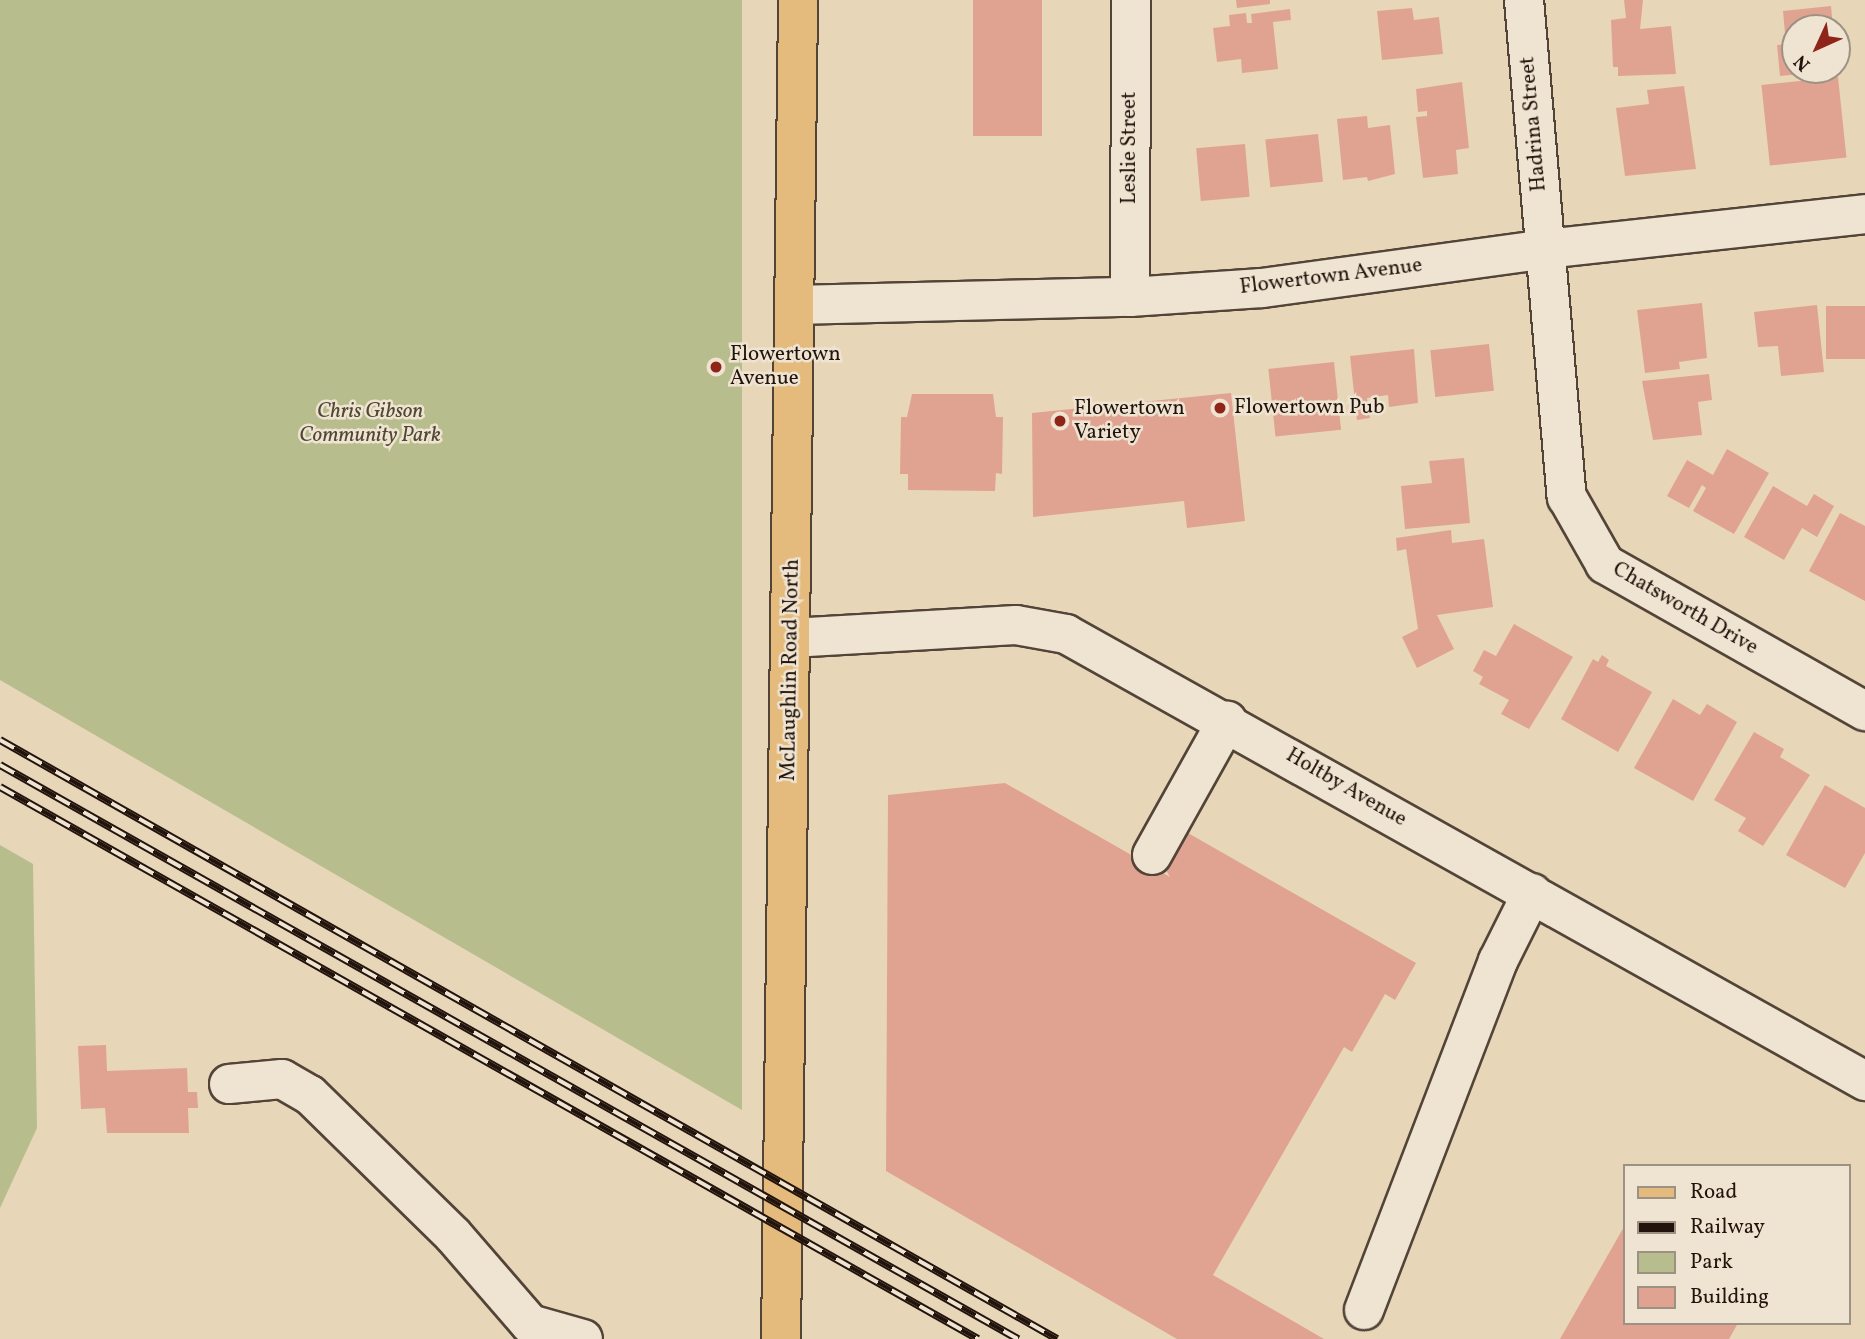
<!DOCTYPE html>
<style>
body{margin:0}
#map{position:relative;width:1865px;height:1339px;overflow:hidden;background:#e7d6b8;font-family:Vollkorn,serif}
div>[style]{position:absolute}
.green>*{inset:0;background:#b8bd8d}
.building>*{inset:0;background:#e1a391;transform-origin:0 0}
.roads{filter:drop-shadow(2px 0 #534438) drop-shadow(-2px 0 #534438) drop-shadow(0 2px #534438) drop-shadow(0 -2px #534438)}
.minor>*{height:38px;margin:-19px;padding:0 19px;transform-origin:19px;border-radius:19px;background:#efe4d1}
.major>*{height:38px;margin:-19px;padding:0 19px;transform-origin:19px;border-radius:19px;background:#e4bb7c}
.rail>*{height:8px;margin-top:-4px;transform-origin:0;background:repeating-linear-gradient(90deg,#efe4d1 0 16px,#22140d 0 32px);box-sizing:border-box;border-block:2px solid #22140d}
.dots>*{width:19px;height:19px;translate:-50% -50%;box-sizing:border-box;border:4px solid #efe4d1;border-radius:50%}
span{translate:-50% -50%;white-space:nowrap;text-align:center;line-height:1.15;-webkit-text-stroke:5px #efe4d1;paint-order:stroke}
.street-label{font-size:21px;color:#22140d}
.poi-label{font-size:21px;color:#22140d}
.left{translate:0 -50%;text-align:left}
.park-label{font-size:21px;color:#4f4733;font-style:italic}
.legend{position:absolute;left:1623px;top:1164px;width:228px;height:161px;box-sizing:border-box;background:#efe4d1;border:2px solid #9d9183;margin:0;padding:9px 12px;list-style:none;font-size:21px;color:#22140d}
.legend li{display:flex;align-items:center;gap:14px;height:35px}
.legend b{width:35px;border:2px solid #9d9183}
.north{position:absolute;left:1781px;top:14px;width:70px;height:70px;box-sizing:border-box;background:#efe4d1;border:2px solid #9d9183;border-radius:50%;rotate:225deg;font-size:19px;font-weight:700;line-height:28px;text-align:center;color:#22140d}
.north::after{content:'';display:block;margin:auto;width:24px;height:32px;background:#8f2418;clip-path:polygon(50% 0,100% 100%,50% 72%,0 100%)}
</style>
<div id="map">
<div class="green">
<i style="clip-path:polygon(0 0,742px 0,742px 1110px,0 680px)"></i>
<i style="clip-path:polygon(0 845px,33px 864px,37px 1128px,0 1208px)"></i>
</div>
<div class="building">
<i style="left:973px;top:0;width:69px;height:136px"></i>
<i style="clip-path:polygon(1236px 0,1270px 0,1270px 4px,1237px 8px)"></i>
<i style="clip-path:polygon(1624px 0,1643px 0,1640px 29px,1671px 26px,1676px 74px,1618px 76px,1618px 67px,1613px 67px,1611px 20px,1626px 18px)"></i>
<i style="clip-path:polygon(1831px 6px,1833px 28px,1795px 28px,1795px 70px,1821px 72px,1780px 76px,1777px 45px,1786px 44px,1783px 11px)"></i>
<i style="clip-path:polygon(1412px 8px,1414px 20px,1439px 17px,1443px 54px,1382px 60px,1377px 11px)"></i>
<i style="clip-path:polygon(1290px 9px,1291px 20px,1273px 22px,1278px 69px,1242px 73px,1241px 59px,1217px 62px,1213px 28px,1230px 26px,1229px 15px,1246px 13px,1247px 23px,1252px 23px,1251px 14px)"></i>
<i style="left:1838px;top:77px;width:81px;height:77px;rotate:84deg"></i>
<i style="clip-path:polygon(1462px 82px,1469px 148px,1456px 150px,1458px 174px,1423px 178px,1416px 117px,1427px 116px,1427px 111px,1418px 112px,1416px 89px)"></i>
<i style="clip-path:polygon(1684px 86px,1696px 169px,1625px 176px,1616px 108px,1649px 104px,1647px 90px)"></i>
<i style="clip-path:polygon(1367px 116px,1368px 128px,1390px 125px,1395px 174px,1368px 181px,1367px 177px,1343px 180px,1337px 119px)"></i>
<i style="left:1318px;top:134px;width:48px;height:53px;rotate:84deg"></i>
<i style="left:1245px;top:144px;width:53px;height:49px;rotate:85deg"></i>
<i style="clip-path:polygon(1702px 303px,1707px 358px,1679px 362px,1680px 369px,1645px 373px,1637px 310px)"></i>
<i style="clip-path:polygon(1817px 305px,1824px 372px,1781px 376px,1778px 346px,1758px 347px,1754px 312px)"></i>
<i style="left:1865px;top:306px;width:53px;height:39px;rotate:90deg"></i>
<i style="left:1489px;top:344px;width:47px;height:59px;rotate:84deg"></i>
<i style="clip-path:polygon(1414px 349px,1418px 403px,1389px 407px,1388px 395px,1367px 398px,1370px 418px,1357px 420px,1350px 356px)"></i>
<i style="left:1334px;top:362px;width:68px;height:66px;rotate:84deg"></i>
<i style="clip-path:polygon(1709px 374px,1712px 400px,1698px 402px,1702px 435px,1653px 440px,1642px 381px)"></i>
<i style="clip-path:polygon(1231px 393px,1245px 521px,1187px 528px,1184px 501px,1033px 517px,1032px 413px)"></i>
<i style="clip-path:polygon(912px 394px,993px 394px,996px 417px,1003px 417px,1002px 474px,996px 473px,995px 491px,908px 490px,908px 474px,900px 474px,901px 417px,907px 417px)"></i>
<i style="clip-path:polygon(1727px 449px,1769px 473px,1734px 534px,1693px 511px,1706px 488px,1702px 485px,1689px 508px,1667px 496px,1687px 460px,1713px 475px)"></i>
<i style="clip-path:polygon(1464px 458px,1470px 523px,1405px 529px,1401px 486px,1432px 483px,1429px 461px)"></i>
<i style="clip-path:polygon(1773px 486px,1807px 506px,1814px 494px,1834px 506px,1817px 537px,1802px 528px,1784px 560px,1744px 537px)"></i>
<i style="clip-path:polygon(1840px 513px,1865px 526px,1865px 601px,1809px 571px)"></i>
<i style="clip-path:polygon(1451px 530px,1452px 543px,1484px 539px,1493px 607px,1437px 615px,1454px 649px,1417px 668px,1402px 637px,1418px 629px,1406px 549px,1397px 551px,1396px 538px)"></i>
<i style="clip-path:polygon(1514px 624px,1573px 657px,1529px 729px,1501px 714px,1509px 700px,1479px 684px,1483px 677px,1473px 671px,1484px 650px,1496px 656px)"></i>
<i style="clip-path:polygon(1602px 655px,1609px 660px,1606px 666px,1652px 692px,1618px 752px,1561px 719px,1593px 659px,1598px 662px)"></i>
<i style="clip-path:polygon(1673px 699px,1700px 715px,1707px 704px,1737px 722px,1693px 801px,1634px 768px)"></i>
<i style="clip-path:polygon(1754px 732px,1784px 749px,1780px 757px,1810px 775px,1763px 846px,1738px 831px,1746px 818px,1714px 800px)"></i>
<i style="clip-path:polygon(1005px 783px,1170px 877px,1166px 870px,1188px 833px,1416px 963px,1395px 1000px,1385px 994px,1352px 1052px,1344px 1047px,1213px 1275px,1324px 1339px,1177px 1339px,886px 1171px,888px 795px)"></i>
<i style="clip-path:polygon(1825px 785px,1865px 808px,1865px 853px,1845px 888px,1786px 855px)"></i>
<i style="clip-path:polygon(106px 1045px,107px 1071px,187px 1068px,188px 1092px,197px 1092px,198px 1108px,188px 1108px,189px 1133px,107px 1133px,105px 1108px,81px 1109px,78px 1046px)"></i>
<i style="clip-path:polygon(1625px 1225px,1625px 1323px,1738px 1323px,1729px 1339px,1560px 1339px)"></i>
</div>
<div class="roads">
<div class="minor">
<i style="left:1524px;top:0;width:499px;rotate:85.1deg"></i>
<i style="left:1567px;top:497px;width:77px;rotate:60.4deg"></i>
<i style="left:1605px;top:564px;width:299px;rotate:29.5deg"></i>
<i style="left:1130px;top:297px;width:297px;rotate:-89.8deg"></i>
<i style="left:794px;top:305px;width:336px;rotate:-1.4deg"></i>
<i style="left:1130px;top:297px;width:132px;rotate:-3.9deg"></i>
<i style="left:1262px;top:288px;width:286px;rotate:-7.8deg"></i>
<i style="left:1545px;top:249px;width:322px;rotate:-6.2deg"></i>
<i style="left:791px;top:638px;width:225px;rotate:-3.3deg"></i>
<i style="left:1016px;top:625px;width:51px;rotate:10.2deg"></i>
<i style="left:1066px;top:634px;width:916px;rotate:29.22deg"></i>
<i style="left:1152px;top:855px;width:154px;rotate:-60.8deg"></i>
<i style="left:229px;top:1084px;width:53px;rotate:-5.4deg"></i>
<i style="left:282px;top:1079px;width:32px;rotate:30deg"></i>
<i style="left:310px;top:1095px;width:200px;rotate:44.4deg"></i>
<i style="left:453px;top:1235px;width:118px;rotate:49.1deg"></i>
<i style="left:530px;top:1324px;width:55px;rotate:15.8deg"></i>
<i style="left:1364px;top:1310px;width:374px;rotate:-69deg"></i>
<i style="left:1498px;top:961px;width:76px;rotate:-63.4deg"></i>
</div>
<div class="major">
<i style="left:781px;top:1339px;width:1339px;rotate:-89.27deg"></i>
</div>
</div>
<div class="rail">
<i style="left:0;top:740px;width:1215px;rotate:29.54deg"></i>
<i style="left:0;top:765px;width:1169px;rotate:29.42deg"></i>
<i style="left:0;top:787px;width:1123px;rotate:29.44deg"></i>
</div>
<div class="dots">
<i style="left:716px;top:367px;background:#8f2418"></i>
<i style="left:1220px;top:408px;background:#8f2418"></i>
<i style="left:1060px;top:421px;background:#8f2418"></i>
</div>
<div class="street-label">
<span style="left:1534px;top:124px;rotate:-95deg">Hadrina Street</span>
<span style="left:1130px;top:148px;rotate:-90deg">Leslie Street</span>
<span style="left:1331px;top:277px;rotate:-7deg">Flowertown Avenue</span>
<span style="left:1685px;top:609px;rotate:30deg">Chatsworth Drive</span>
<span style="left:791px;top:670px;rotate:-89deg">McLaughlin Road North</span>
<span style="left:1346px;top:788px;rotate:30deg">Holtby Avenue</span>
</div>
<div class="poi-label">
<span class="left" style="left:730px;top:367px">Flowertown<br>Avenue</span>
<span class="left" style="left:1234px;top:408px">Flowertown Pub</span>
<span class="left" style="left:1074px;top:421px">Flowertown<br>Variety</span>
</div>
<div class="park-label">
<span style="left:370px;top:424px">Chris Gibson<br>Community Park</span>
</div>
<ul class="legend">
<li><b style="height:9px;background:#e4bb7c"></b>Road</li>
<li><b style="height:9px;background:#22140d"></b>Railway</li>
<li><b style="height:19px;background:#b8bd8d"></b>Park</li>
<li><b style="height:19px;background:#e1a391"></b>Building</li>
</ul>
<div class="north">N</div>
</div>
